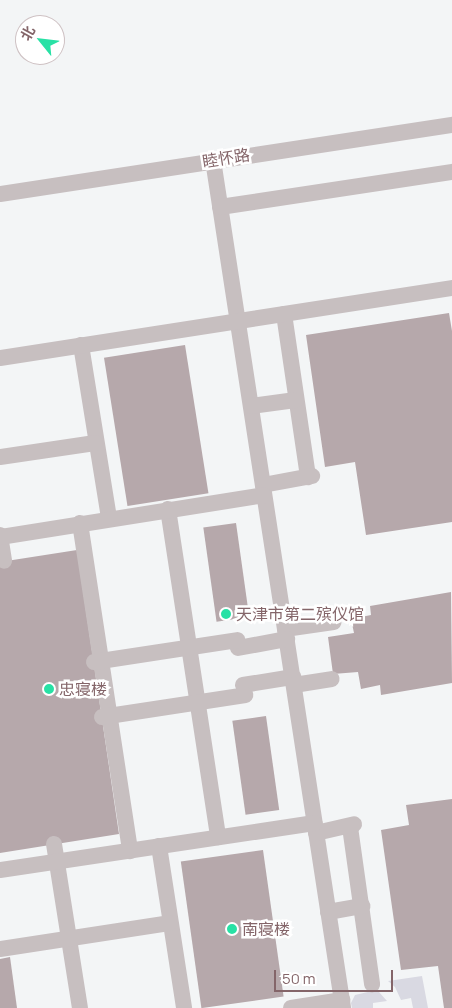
<!DOCTYPE html>
<meta charset="utf-8">
<style>
body{margin:0}
#map{position:relative;width:452px;height:1008px;overflow:hidden;background:#f3f5f6;font-family:Manrope,"Noto Sans SC",sans-serif}
div>[style]{position:absolute}
.green>*{inset:0;background:#d9d9e2}
.building>*{inset:0;background:#b6a8ab;transform-origin:0 0}
.minor>*{height:16px;margin:-8px;padding:0 8px;transform-origin:8px;border-radius:8px;background:#c7bfc0}
.dots>*{width:14px;height:14px;translate:-50% -50%;box-sizing:border-box;border:2px solid #fff;border-radius:50%}
span{translate:-50% -50%;white-space:nowrap;text-align:center;line-height:1.15;-webkit-text-stroke:5px #fff;paint-order:stroke}
.street-label{font-size:16px;color:#846569}
.poi-label{font-size:16px;color:#846569}
.left{translate:0 -50%;text-align:left}
.north{position:absolute;left:15px;top:15px;width:50px;height:50px;box-sizing:border-box;background:#fff;border:1px solid #cec1c3;border-radius:50%;rotate:299deg;font-size:14px;font-weight:700;line-height:20px;text-align:center;color:#846569}
.north::after{content:'';display:block;margin:auto;width:18px;height:22px;background:#28e1a5;clip-path:polygon(50% 0,100% 100%,50% 72%,0 100%)}
.scale{position:absolute;left:274px;top:970px;width:119px;height:22px;box-sizing:border-box;border:2px solid #846569;border-top:0;padding-left:6px;font-size:15px;line-height:18px;white-space:nowrap;color:#846569;-webkit-text-stroke:4px #fff;paint-order:stroke}
</style>
<div id="map">
<div class="green">
<i style="clip-path:polygon(422px 976px,428px 1008px,413px 1008px,411px 998px,401px 1000px,395px 987px,388px 981px)"></i>
<i style="clip-path:polygon(372px 991px,379px 992px,387px 1001px,373px 1003px,373px 1008px,352px 1008px,351px 1003px,355px 995px)"></i>
</div>
<div class="building">
<i style="clip-path:polygon(449px 313px,452px 331px,452px 522px,366px 535px,355px 462px,325px 467px,306px 335px)"></i>
<i style="left:185px;top:345px;width:150px;height:82px;rotate:81deg"></i>
<i style="left:236px;top:523px;width:95px;height:33px;rotate:82deg"></i>
<i style="clip-path:polygon(77px 550px,119px 834px,0 853px,0 562px)"></i>
<i style="clip-path:polygon(451px 592px,452px 683px,381px 695px,380px 685px,361px 689px,358px 672px,333px 674px,328px 637px,354px 633px,351px 619px,371px 615px,370px 606px)"></i>
<i style="left:266px;top:716px;width:95px;height:34px;rotate:82deg"></i>
<i style="clip-path:polygon(452px 799px,452px 1008px,444px 1008px,438px 966px,401px 970px,381px 830px,409px 825px,406px 805px)"></i>
<i style="left:263px;top:850px;width:148px;height:83px;rotate:82deg"></i>
<i style="clip-path:polygon(10px 957px,17px 1008px,0 1008px,0 959px)"></i>
</div>
<div class="minor">
<i style="left:213px;top:160px;width:858px;rotate:81.28deg"></i>
<i style="left:0;top:194px;width:457px;rotate:-8.7deg"></i>
<i style="left:220px;top:207px;width:235px;rotate:-8.6deg"></i>
<i style="left:284px;top:314px;width:165px;rotate:81.6deg"></i>
<i style="left:81px;top:345px;width:175px;rotate:80.8deg"></i>
<i style="left:0;top:358px;width:457px;rotate:-8.8deg"></i>
<i style="left:251px;top:406px;width:45px;rotate:-7.6deg"></i>
<i style="left:0;top:457px;width:96px;rotate:-8.4deg"></i>
<i style="left:263px;top:485px;width:50px;rotate:-10.4deg"></i>
<i style="left:168px;top:509px;width:332px;rotate:81.3deg"></i>
<i style="left:80px;top:523px;width:332px;rotate:81.3deg"></i>
<i style="left:0;top:535px;width:26px;rotate:81deg"></i>
<i style="left:0;top:537px;width:267px;rotate:-9deg"></i>
<i style="left:285px;top:629px;width:49px;rotate:-8.1deg"></i>
<i style="left:238px;top:648px;width:50px;rotate:-10.4deg"></i>
<i style="left:94px;top:662px;width:145px;rotate:-8.7deg"></i>
<i style="left:243px;top:685px;width:51px;rotate:-9.1deg"></i>
<i style="left:294px;top:685px;width:38px;rotate:-9deg"></i>
<i style="left:102px;top:717px;width:145px;rotate:-8.7deg"></i>
<i style="left:350px;top:827px;width:159px;rotate:82deg"></i>
<i style="left:316px;top:833px;width:39px;rotate:-13deg"></i>
<i style="left:54px;top:844px;width:166px;rotate:81deg"></i>
<i style="left:159px;top:846px;width:164px;rotate:81.2deg"></i>
<i style="left:0;top:870px;width:318px;rotate:-8.5deg"></i>
<i style="left:328px;top:912px;width:35px;rotate:-10deg"></i>
<i style="left:0;top:949px;width:171px;rotate:-8.7deg"></i>
<i style="left:291px;top:1008px;width:52px;rotate:-8.9deg"></i>
</div>
<div class="dots">
<i style="left:226px;top:614px;background:#28e1a5"></i>
<i style="left:49px;top:689px;background:#28e1a5"></i>
<i style="left:232px;top:929px;background:#28e1a5"></i>
</div>
<div class="street-label">
<span style="left:226px;top:158px;rotate:-9deg">睦怀路</span>
</div>
<div class="poi-label">
<span class="left" style="left:236px;top:614px">天津市第二殡仪馆</span>
<span class="left" style="left:59px;top:689px">忠寝楼</span>
<span class="left" style="left:242px;top:929px">南寝楼</span>
</div>
<div class="north">北</div>
<div class="scale">50 m</div>
</div>
